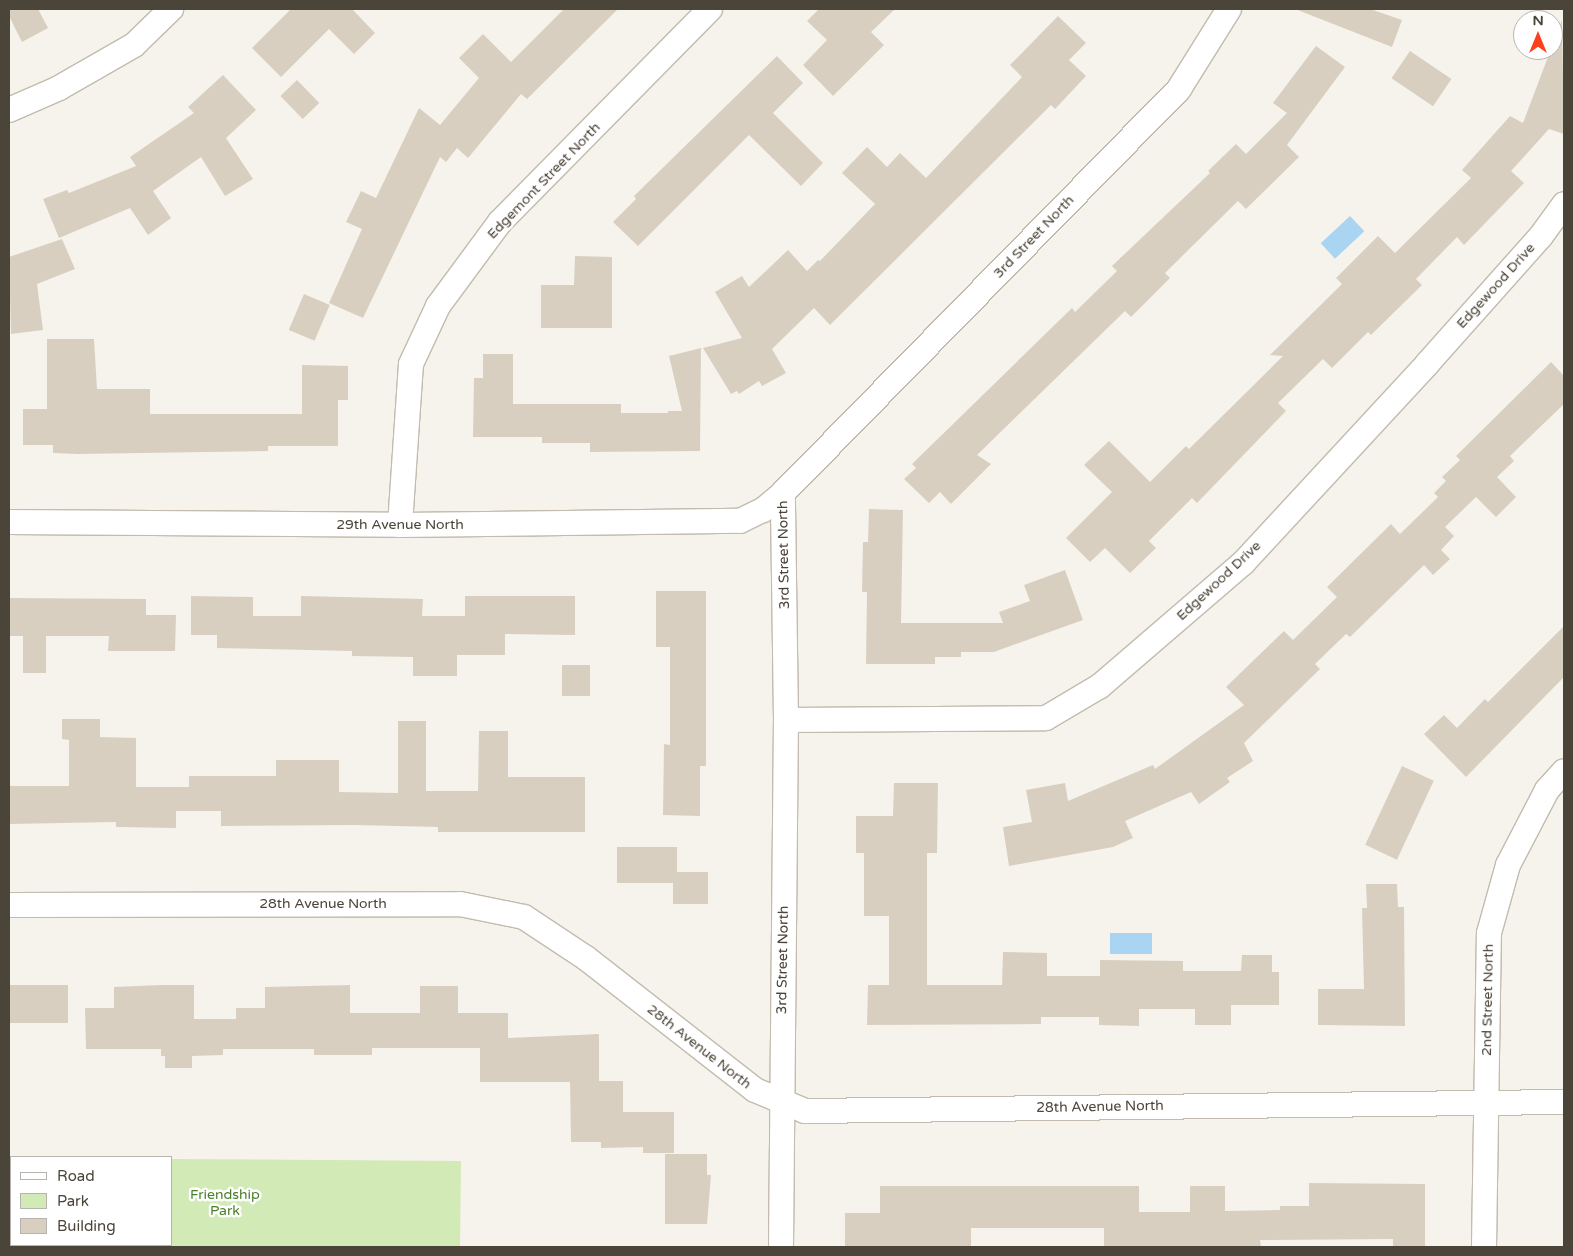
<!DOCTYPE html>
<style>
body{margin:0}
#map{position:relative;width:1573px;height:1256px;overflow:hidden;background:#f6f3ec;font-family:"Varela Round",sans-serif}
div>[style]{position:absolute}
.green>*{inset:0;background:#d2eab5}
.water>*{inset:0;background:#a9d4f2;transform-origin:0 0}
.building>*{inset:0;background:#d8cfc1;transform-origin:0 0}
.roads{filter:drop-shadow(1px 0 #c2bbae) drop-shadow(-1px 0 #c2bbae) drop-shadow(0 1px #c2bbae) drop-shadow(0 -1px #c2bbae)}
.minor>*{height:24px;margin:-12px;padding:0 12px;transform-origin:12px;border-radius:12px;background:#fff}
span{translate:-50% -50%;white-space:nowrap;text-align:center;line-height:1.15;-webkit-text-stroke:5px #fff;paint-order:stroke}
.street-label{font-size:14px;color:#4b4439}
.park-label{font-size:14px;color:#4a7f2a}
.frame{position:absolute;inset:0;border:10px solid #4b4439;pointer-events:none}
.legend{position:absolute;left:10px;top:1156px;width:162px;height:90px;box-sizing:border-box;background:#fff;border:1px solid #b7b4b0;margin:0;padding:6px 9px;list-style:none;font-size:15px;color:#4b4439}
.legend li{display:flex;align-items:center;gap:10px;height:25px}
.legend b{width:25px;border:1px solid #b7b4b0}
.north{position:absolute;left:1513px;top:10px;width:50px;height:50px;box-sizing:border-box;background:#fff;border:1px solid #b7b4b0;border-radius:50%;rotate:0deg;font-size:14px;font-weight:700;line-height:20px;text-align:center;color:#4b4439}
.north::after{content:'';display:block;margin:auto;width:18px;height:22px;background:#fc3f1d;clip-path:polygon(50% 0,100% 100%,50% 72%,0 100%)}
</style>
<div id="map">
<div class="green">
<i style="clip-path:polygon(9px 1157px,11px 1245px,171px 1245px,171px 1159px,461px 1161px,460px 1247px,9px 1247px)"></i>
</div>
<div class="water">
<i style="left:1350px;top:216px;width:21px;height:40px;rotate:47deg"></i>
<i style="left:1110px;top:933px;width:42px;height:21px"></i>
</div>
<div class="building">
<i style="clip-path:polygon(9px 9px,38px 9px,48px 28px,22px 42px,9px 16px)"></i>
<i style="clip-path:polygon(291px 9px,352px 9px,375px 33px,354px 54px,329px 29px,281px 77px,252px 48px)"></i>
<i style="clip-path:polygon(564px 9px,618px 9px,527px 99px,521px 94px,468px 158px,457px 148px,446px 162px,440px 157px,363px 318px,329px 303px,362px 229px,346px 222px,361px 191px,376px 198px,419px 108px,440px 125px,479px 78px,459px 58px,483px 34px,511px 62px)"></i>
<i style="clip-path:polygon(819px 9px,895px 9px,871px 32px,884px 45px,833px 96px,803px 65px,827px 40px,807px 21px)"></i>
<i style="clip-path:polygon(1295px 9px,1370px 9px,1402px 20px,1392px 47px)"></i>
<i style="clip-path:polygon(1058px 16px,1086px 43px,1069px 60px,1086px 76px,1055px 109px,1051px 105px,830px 325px,814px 308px,772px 349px,786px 373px,762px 386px,759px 381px,739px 394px,737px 391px,731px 394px,703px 348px,742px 338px,715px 292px,742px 276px,749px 287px,788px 250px,807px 271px,818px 260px,820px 261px,875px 204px,842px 173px,867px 147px,887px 167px,900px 153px,926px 178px,1022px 77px,1010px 65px)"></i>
<i style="clip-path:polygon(1562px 20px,1564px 134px,1549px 129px,1511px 171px,1524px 183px,1464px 245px,1457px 237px,1416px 279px,1422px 285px,1371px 335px,1368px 332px,1332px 368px,1323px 359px,1278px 403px,1286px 411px,1197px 503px,1192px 498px,1149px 541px,1156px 548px,1130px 573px,1105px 548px,1090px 562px,1066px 538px,1112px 492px,1084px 465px,1109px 441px,1150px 482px,1186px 446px,1189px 449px,1283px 356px,1270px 355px,1342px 284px,1336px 278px,1378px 236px,1395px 253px,1471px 178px,1462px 170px,1510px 116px,1523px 123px)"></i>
<i style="clip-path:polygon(1316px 46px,1345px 67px,1287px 145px,1299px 157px,1246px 209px,1238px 201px,1165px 273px,1170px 278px,1131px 317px,1125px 311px,977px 455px,991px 464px,951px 504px,940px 492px,929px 503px,904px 479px,916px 468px,912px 464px,1072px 308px,1075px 312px,1117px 271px,1112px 266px,1210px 173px,1208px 171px,1236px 144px,1246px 154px,1287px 113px,1273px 103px)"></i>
<i style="left:1410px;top:51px;width:50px;height:33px;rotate:34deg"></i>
<i style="clip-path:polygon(777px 56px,803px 83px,773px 113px,823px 163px,801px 186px,749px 135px,638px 246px,613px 222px,636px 199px,634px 196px)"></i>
<i style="clip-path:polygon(223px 75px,256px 110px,226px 138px,253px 179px,225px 196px,201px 157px,153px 191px,171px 218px,148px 235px,130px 208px,59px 238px,43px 199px,67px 190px,69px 193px,136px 166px,130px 157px,194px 113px,188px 107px)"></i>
<i style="left:297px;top:80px;width:32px;height:23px;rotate:46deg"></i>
<i style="clip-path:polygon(62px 239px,75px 269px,37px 284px,43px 330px,11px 334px,9px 257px)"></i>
<i style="clip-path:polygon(575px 256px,612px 257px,612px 328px,541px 328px,541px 285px,574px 285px)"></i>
<i style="left:304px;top:294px;width:28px;height:39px;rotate:23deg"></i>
<i style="clip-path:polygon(47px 339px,94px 339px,97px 389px,150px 389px,150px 414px,302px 414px,302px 365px,348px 366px,348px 400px,338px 400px,338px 446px,268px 446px,268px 451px,78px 454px,53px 453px,53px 445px,23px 445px,23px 409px,47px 409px)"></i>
<i style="clip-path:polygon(701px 348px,700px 451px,590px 452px,590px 443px,542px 443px,542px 437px,473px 437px,474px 378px,483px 378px,483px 354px,513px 354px,513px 404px,621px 404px,621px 413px,668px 413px,668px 411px,682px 411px,669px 356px)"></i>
<i style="clip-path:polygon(1551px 362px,1564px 376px,1564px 404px,1510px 456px,1514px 461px,1497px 477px,1516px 497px,1496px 517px,1476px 497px,1445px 527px,1454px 536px,1441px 550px,1450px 559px,1433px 575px,1424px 565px,1350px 637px,1346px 634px,1315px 664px,1320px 669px,1244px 743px,1253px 761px,1227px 778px,1230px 782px,1199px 804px,1191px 792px,1125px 821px,1133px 838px,1113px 847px,1009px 866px,1003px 827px,1032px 822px,1026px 790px,1065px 783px,1068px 801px,1153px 765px,1155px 769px,1244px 705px,1226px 687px,1284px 631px,1293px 640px,1337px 597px,1327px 587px,1391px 524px,1400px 534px,1438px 497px,1434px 493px,1446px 481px,1442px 477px,1460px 460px,1456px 456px)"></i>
<i style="clip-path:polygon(869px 509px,903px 510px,901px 623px,1003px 623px,999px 612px,1030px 601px,1024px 585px,1065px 570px,1083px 620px,994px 652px,961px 652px,961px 657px,935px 657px,935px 664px,866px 664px,867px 592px,862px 592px,863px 542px,868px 542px)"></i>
<i style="clip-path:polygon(656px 591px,706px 591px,706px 766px,700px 766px,700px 816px,663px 815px,664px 744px,670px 745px,670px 647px,656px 647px)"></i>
<i style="clip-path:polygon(191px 596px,253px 597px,253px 616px,301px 616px,301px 596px,423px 599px,422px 616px,465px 616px,465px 596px,575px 596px,575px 635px,505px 634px,505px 655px,457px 655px,457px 676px,413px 676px,413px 657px,352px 656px,352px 651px,217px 648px,217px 635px,191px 635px)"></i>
<i style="clip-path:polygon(9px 598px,146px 599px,146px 615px,176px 615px,175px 651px,108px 651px,109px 636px,46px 636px,46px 673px,23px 673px,23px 636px,9px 636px)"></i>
<i style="clip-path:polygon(1564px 626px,1564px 677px,1466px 777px,1424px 734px,1444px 715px,1457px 728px,1485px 699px,1488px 702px)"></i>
<i style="left:562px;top:665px;width:28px;height:31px"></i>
<i style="clip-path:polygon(62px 719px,100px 719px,100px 737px,136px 738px,136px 787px,189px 787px,189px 776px,276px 776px,276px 760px,339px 760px,339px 792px,398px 793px,398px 721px,426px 721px,426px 791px,478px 791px,479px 731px,508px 731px,508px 777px,585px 777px,585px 832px,438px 832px,438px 827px,354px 825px,221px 826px,221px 811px,176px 811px,176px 828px,116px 827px,116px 822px,9px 824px,9px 786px,69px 786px,69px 740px,62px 739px)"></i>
<i style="left:1402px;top:766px;width:35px;height:87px;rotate:25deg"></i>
<i style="clip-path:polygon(894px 783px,938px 783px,937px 853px,927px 853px,927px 985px,1002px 985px,1003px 952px,1047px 953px,1047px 976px,1100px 976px,1100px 960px,1183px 961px,1183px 971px,1241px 971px,1242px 955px,1272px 955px,1272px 972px,1279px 972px,1279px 1005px,1231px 1005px,1231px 1025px,1195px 1025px,1195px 1009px,1139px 1009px,1139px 1026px,1099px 1025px,1099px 1017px,1041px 1017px,1041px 1024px,867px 1025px,868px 985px,889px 985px,889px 916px,864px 916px,864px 853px,856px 853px,856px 816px,893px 816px)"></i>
<i style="clip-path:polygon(617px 847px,677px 847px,677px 872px,708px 872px,708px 904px,673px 904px,673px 883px,617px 883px)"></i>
<i style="clip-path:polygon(1366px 884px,1397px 884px,1398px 907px,1404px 907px,1405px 1026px,1318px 1025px,1318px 989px,1364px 989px,1362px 908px,1367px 908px)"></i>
<i style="left:9px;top:985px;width:59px;height:38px"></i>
<i style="clip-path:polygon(161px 985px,194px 985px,194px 1019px,236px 1019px,236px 1008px,265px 1008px,265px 987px,350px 985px,350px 1013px,420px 1013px,420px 986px,458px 986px,458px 1013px,508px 1013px,508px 1038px,599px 1034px,599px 1081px,623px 1081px,623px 1112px,674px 1112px,674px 1153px,643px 1153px,643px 1147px,601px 1148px,601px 1142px,571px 1142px,570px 1082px,480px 1082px,480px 1048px,372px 1048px,372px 1055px,314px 1055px,314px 1049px,223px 1049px,223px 1055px,192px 1056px,192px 1068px,165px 1068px,165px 1056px,161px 1056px,161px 1049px,86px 1049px,85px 1008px,114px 1008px,114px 987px)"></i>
<i style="clip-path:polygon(665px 1154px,707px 1154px,707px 1175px,711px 1175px,707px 1224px,665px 1224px)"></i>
<i style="clip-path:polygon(1309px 1183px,1425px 1184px,1425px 1247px,1393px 1247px,1393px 1239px,1260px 1240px,1261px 1247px,1104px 1247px,1104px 1228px,971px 1228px,971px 1247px,845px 1247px,845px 1213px,880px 1213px,880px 1186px,1139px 1186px,1139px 1212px,1190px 1212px,1190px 1186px,1225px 1186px,1225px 1211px,1280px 1210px,1280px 1206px,1309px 1206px)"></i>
</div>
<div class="roads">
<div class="minor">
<i style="left:9px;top:110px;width:55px;rotate:-23.7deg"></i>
<i style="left:59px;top:88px;width:86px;rotate:-29.8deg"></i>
<i style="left:134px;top:45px;width:52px;rotate:-44.2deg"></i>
<i style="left:9px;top:522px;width:391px;rotate:0.4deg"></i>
<i style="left:400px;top:525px;width:340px;rotate:-0.7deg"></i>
<i style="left:740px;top:521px;width:25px;rotate:-26deg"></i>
<i style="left:763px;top:510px;width:26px;rotate:-40deg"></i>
<i style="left:400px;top:525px;width:161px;rotate:-86.1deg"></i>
<i style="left:411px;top:364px;width:64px;rotate:-65deg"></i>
<i style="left:438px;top:306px;width:104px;rotate:-53.6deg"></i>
<i style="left:500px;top:222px;width:299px;rotate:-45.4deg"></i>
<i style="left:786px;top:720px;width:260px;rotate:-0.4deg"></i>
<i style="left:1046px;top:718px;width:63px;rotate:-30.7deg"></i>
<i style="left:1100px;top:686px;width:189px;rotate:-40.7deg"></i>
<i style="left:1243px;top:563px;width:271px;rotate:-47.2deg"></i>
<i style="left:1427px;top:364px;width:171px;rotate:-48.3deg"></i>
<i style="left:1541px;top:236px;width:39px;rotate:-54deg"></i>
<i style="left:9px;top:905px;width:451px;rotate:-0.1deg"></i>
<i style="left:460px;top:904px;width:65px;rotate:11.5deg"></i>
<i style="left:524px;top:917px;width:74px;rotate:33.5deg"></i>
<i style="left:586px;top:958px;width:214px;rotate:38deg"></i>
<i style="left:755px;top:1090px;width:54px;rotate:22.8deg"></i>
<i style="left:805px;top:1111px;width:759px;rotate:-0.68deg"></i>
<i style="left:781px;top:1247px;width:527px;rotate:-89.46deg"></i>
<i style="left:786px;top:720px;width:227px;rotate:-90.8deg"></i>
<i style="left:783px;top:493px;width:566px;rotate:-45.57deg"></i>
<i style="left:1179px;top:89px;width:94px;rotate:-58deg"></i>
<i style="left:1484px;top:1247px;width:314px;rotate:-89.1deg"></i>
<i style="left:1489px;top:933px;width:71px;rotate:-74.4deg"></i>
<i style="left:1508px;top:865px;width:85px;rotate:-62.5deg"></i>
<i style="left:1547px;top:790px;width:25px;rotate:-48deg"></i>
</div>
</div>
<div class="street-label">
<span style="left:544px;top:181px;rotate:-46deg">Edgemont Street North</span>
<span style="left:1034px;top:237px;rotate:-46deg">3rd Street North</span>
<span style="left:1496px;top:286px;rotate:-48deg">Edgewood Drive</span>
<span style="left:400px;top:525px">29th Avenue North</span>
<span style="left:784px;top:555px;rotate:-91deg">3rd Street North</span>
<span style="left:1219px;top:581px;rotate:-43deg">Edgewood Drive</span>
<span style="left:323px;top:904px">28th Avenue North</span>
<span style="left:783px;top:960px;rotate:-89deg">3rd Street North</span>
<span style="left:1488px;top:1000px;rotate:-89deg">2nd Street North</span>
<span style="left:699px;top:1047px;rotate:38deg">28th Avenue North</span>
<span style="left:1100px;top:1107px;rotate:-1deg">28th Avenue North</span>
</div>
<div class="park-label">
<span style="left:225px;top:1203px">Friendship<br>Park</span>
</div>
<div class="frame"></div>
<ul class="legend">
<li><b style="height:6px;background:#fff"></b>Road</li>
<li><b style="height:14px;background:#d2eab5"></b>Park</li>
<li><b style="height:14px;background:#d8cfc1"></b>Building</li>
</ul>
<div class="north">N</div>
</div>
